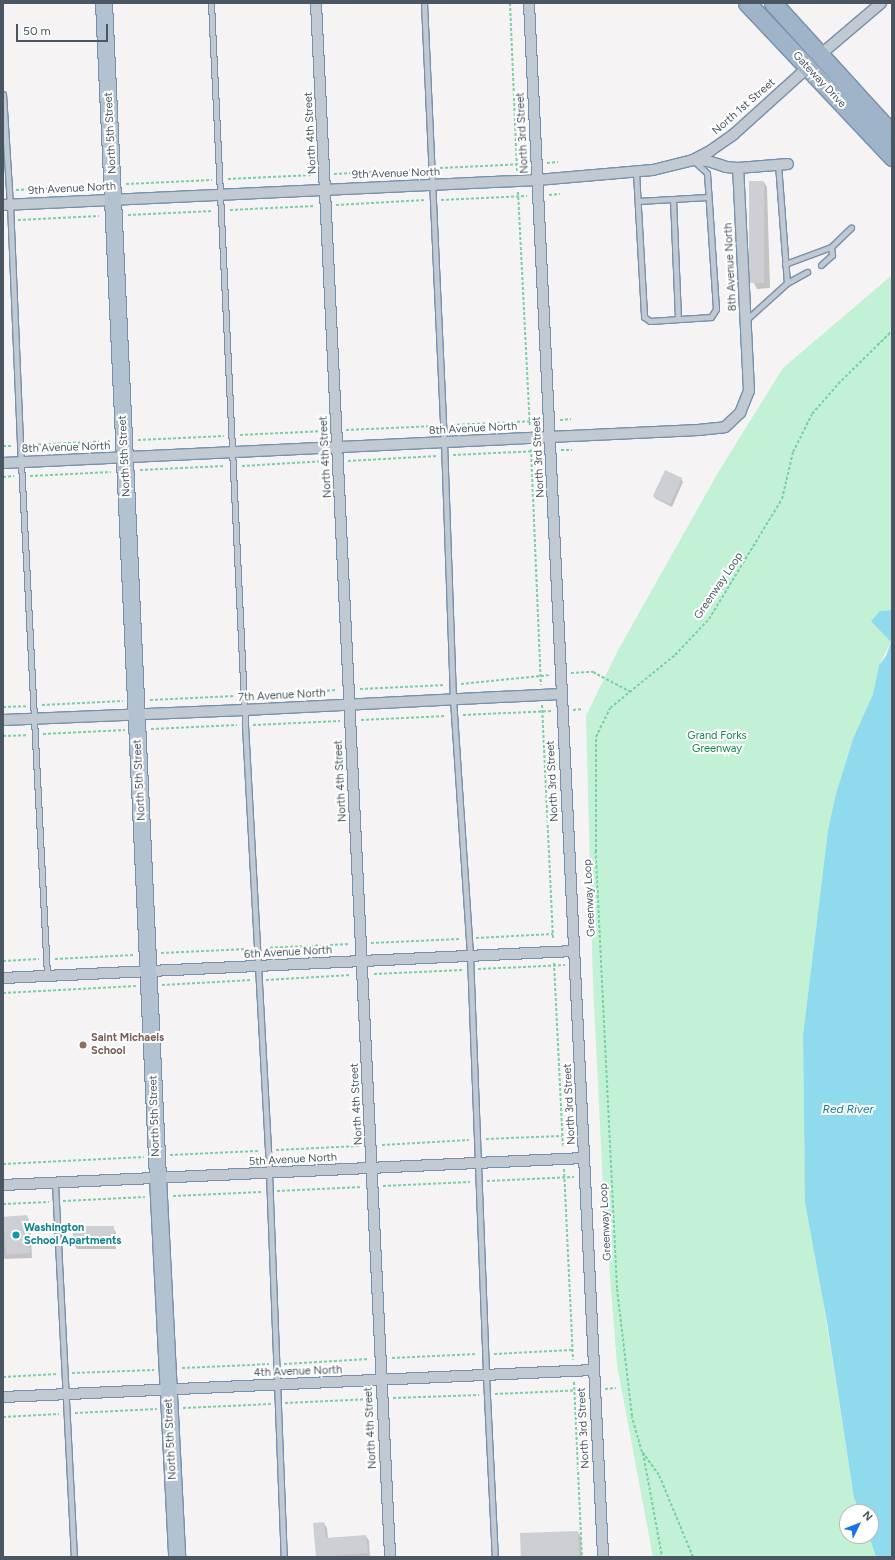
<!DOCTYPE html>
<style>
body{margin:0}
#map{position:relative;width:895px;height:1560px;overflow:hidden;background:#f5f3f3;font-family:Figtree,sans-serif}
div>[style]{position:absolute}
.green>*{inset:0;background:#c3f1d5}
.water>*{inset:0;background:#90daee}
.shadow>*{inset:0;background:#0003}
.building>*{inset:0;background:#cdcfd5;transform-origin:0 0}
.path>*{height:2px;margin-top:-1px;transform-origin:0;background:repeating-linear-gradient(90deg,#7ad0a6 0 3px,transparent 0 5px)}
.roads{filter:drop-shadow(1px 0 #7690ad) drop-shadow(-1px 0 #7690ad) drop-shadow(0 1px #7690ad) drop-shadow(0 -1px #7690ad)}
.service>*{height:5px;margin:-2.5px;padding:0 2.5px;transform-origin:2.5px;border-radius:2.5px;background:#c1cad2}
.minor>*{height:10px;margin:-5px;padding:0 5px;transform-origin:5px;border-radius:5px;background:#c1cad2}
.primary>*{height:16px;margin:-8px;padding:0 8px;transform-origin:8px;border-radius:8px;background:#b3c2d1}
.trunk>*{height:17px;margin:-8.5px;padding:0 8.5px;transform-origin:8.5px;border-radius:8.5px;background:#9fb4c9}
.dots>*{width:11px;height:11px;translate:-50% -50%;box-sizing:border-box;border:2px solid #fff;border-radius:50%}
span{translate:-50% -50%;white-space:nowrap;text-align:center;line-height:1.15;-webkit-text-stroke:4px #fff;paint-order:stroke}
.street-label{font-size:11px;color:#4a5661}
.park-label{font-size:11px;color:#17864f}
.education-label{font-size:11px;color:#785e54;font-weight:700}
.left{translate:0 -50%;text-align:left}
.culture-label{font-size:11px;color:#0d838f;font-weight:700}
.water-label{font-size:12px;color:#0c7c9b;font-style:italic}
.frame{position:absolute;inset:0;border:4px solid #4a5661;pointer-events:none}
.north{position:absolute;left:839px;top:1504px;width:40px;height:40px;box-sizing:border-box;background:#fff;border:1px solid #b7bbc0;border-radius:50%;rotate:47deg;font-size:11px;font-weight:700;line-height:16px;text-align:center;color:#4a5661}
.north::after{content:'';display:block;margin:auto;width:14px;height:18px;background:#1a73e8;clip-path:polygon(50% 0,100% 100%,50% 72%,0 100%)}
.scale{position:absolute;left:16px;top:24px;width:92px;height:18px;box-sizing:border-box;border:2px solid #4a5661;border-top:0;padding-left:5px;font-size:12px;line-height:14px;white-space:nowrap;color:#4a5661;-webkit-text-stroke:3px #fff;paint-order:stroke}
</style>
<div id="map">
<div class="green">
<i style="clip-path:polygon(892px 275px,892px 610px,880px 611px,891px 642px,879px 665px,873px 694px,828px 830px,803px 1035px,805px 1185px,854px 1497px,860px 1512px,847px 1512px,847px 1536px,869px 1536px,876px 1557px,653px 1557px,617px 1365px,603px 1186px,593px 984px,586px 716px,617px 652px,719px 471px,783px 368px)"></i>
</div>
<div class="water">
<i style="clip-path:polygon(892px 610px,892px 1557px,876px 1557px,869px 1536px,871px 1536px,871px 1512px,860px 1512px,854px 1498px,827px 1322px,805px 1202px,803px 1035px,828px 830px,836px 794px,853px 739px,873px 694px,879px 665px,886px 656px,891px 642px,871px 621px,880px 611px)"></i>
</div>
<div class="shadow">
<i style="clip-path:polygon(750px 182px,764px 182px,767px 187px,770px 288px,757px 289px,754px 283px)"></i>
<i style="clip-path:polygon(681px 479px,683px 482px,672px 507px,656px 499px,654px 496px)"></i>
<i style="clip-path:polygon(27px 1216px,30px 1222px,32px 1258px,3px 1259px,3px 1217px)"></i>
<i style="clip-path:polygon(113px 1227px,116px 1233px,116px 1249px,77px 1249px,74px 1244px)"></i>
<i style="clip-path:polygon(324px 1523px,327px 1528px,328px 1538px,366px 1536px,369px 1541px,370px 1557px,317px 1557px)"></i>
<i style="clip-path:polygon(578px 1532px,581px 1537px,582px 1557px,522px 1557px)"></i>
</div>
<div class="building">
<i style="left:749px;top:181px;width:15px;height:102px"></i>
<i style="left:665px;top:470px;width:19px;height:29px;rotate:25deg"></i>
<i style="left:27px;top:1215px;width:38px;height:24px;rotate:85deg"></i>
<i style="left:114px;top:1226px;width:18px;height:41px;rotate:90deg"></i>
<i style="clip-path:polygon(324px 1522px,326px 1538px,366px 1535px,368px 1553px,316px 1557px,313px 1523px)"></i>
<i style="left:578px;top:1531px;width:26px;height:58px;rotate:88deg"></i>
</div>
<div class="path">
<i style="left:510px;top:3px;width:168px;rotate:87.6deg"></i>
<i style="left:547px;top:163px;width:11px;rotate:-5deg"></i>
<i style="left:440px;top:168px;width:85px;rotate:-2.7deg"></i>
<i style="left:334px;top:174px;width:89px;rotate:-3.2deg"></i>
<i style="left:228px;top:179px;width:85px;rotate:-2.7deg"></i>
<i style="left:126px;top:184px;width:86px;rotate:-2.7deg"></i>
<i style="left:16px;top:190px;width:84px;rotate:-2.7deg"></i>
<i style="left:518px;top:192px;width:235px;rotate:87.1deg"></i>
<i style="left:549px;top:195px;width:11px;rotate:-5deg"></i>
<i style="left:441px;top:200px;width:86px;rotate:-2.7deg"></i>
<i style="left:336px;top:205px;width:89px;rotate:-3.2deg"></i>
<i style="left:230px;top:210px;width:85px;rotate:-2.7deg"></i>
<i style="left:128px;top:215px;width:85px;rotate:-2.7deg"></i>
<i style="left:18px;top:220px;width:81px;rotate:-2.8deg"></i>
<i style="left:560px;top:420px;width:11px;rotate:-5deg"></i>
<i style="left:452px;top:425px;width:85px;rotate:-2.7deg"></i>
<i style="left:346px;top:430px;width:90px;rotate:-2.5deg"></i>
<i style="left:240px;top:435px;width:86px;rotate:-2.7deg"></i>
<i style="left:138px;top:440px;width:86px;rotate:-2.7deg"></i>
<i style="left:28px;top:445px;width:82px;rotate:-2.8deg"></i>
<i style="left:3px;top:446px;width:9px"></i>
<i style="left:531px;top:449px;width:236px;rotate:87.6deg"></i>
<i style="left:561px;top:450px;width:11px"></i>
<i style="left:453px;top:455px;width:86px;rotate:-2.7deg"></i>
<i style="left:348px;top:461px;width:89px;rotate:-3.2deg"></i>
<i style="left:242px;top:466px;width:85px;rotate:-3.4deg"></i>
<i style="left:140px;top:470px;width:85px;rotate:-2.7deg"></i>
<i style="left:30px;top:476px;width:81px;rotate:-2.8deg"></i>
<i style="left:3px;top:477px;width:11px;rotate:-5deg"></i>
<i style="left:571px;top:673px;width:22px;rotate:-3deg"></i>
<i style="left:593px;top:672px;width:43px;rotate:27.8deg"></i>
<i style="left:461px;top:684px;width:90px;rotate:-5.7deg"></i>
<i style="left:360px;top:689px;width:85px;rotate:-2.7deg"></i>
<i style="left:252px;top:695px;width:85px;rotate:-3.4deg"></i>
<i style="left:150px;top:700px;width:85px;rotate:-2.7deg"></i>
<i style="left:42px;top:705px;width:81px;rotate:-2.8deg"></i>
<i style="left:542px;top:705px;width:235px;rotate:87.3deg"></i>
<i style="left:3px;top:707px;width:23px;rotate:-2deg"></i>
<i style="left:573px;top:710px;width:10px;rotate:-6deg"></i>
<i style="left:463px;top:715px;width:89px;rotate:-2.6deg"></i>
<i style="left:361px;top:720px;width:85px;rotate:-2.7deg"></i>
<i style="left:253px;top:725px;width:87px;rotate:-2.6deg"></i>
<i style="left:151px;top:729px;width:86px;rotate:-2.7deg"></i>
<i style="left:43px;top:734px;width:82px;rotate:-2.8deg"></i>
<i style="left:3px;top:736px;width:24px;rotate:-2deg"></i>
<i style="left:476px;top:938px;width:77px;rotate:-3deg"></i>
<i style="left:371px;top:943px;width:89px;rotate:-2.6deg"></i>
<i style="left:265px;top:948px;width:85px;rotate:-2.7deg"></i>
<i style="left:161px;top:953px;width:87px;rotate:-2.6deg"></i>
<i style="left:55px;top:959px;width:79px;rotate:-2.9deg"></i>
<i style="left:3px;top:961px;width:36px;rotate:-3deg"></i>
<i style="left:554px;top:963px;width:185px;rotate:87.2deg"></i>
<i style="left:478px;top:969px;width:87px;rotate:-2.6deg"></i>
<i style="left:374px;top:974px;width:89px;rotate:-2.6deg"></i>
<i style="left:266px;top:980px;width:85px;rotate:-3.4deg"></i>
<i style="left:162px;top:985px;width:90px;rotate:-3.2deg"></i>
<i style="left:3px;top:993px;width:133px;rotate:-3deg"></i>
<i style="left:486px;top:1139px;width:76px;rotate:-2.3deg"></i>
<i style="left:382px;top:1145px;width:87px;rotate:-3.3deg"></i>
<i style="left:276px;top:1150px;width:83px;rotate:-2.8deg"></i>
<i style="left:170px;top:1155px;width:89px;rotate:-2.6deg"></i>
<i style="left:3px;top:1164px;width:141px;rotate:-2.8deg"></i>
<i style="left:564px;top:1169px;width:191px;rotate:87.3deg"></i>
<i style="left:487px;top:1181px;width:87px;rotate:-2.6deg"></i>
<i style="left:383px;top:1186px;width:87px;rotate:-2.6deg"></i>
<i style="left:277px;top:1191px;width:85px;rotate:-2.7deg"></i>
<i style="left:173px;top:1196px;width:89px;rotate:-2.6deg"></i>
<i style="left:63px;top:1201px;width:82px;rotate:-2.8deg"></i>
<i style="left:3px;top:1204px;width:46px;rotate:-2.5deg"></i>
<i style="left:494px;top:1354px;width:78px;rotate:-2.9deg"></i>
<i style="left:392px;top:1358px;width:85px;rotate:-2.7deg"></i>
<i style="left:284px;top:1364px;width:85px;rotate:-3.4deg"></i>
<i style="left:182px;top:1368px;width:87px;rotate:-2.6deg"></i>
<i style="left:72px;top:1373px;width:82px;rotate:-2.1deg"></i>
<i style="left:3px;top:1377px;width:55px;rotate:-3.1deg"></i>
<i style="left:574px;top:1382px;width:175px;rotate:87.4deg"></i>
<i style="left:605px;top:1389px;width:11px;rotate:-5deg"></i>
<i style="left:495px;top:1394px;width:89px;rotate:-2.6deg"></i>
<i style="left:393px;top:1398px;width:86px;rotate:-2deg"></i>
<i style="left:285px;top:1403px;width:88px;rotate:-2.6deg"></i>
<i style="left:183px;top:1408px;width:88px;rotate:-2.6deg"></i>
<i style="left:75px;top:1413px;width:82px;rotate:-2.8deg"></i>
<i style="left:3px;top:1417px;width:56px;rotate:-3.1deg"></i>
<i style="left:643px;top:1453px;width:106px;rotate:79.6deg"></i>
<i style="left:693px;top:1557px;width:89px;rotate:-112.5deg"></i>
<i style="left:659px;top:1475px;width:29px;rotate:-126deg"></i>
<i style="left:642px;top:1452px;width:37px;rotate:-106deg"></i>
<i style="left:632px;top:1416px;width:129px;rotate:-96.7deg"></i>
<i style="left:617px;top:1288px;width:437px;rotate:-92.8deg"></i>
<i style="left:596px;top:852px;width:115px;rotate:-90deg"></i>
<i style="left:596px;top:737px;width:32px;rotate:-64deg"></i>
<i style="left:610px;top:708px;width:84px;rotate:-39.2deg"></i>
<i style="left:675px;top:655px;width:50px;rotate:-46.6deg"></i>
<i style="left:709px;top:619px;width:140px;rotate:-58.7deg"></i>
<i style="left:782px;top:499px;width:48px;rotate:-76.8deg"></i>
<i style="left:793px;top:452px;width:42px;rotate:-63.4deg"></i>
<i style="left:812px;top:414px;width:40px;rotate:-49deg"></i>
<i style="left:838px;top:384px;width:76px;rotate:-44.5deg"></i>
</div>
<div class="roads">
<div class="service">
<i style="left:211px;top:3px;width:723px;rotate:87.3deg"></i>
<i style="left:245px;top:725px;width:449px;rotate:86.9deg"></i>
<i style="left:269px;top:1173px;width:384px;rotate:87.8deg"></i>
<i style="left:424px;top:3px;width:439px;rotate:87.4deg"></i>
<i style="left:444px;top:442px;width:257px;rotate:88deg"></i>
<i style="left:453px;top:699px;width:258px;rotate:86.2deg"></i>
<i style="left:470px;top:956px;width:420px;rotate:87.8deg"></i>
<i style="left:486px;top:1376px;width:181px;rotate:87.2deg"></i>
<i style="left:3px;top:94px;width:110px;rotate:86.4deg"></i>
<i style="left:10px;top:204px;width:258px;rotate:87.6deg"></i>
<i style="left:21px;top:462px;width:515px;rotate:87.1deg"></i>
<i style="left:778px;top:164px;width:119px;rotate:85.7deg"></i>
<i style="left:636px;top:172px;width:145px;rotate:86.8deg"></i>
<i style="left:644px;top:317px;width:7px;rotate:34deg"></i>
<i style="left:650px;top:321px;width:61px;rotate:-3.8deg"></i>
<i style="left:711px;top:317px;width:9px;rotate:-58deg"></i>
<i style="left:716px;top:309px;width:136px;rotate:-93.8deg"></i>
<i style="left:707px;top:173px;width:18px;rotate:-137deg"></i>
<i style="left:673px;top:199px;width:120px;rotate:87.6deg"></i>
<i style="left:638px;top:201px;width:70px;rotate:-3.3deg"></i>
<i style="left:785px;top:264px;width:49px;rotate:-20.3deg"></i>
<i style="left:831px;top:247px;width:28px;rotate:-44deg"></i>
<i style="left:821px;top:265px;width:15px;rotate:-42deg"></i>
<i style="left:832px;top:255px;width:8px;rotate:-97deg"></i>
<i style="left:746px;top:320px;width:55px;rotate:-42.1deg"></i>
<i style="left:787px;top:283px;width:23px;rotate:-29deg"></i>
<i style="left:55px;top:1183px;width:374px;rotate:87.1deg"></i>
</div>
<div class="minor">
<i style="left:316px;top:3px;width:1556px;rotate:87.27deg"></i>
<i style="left:529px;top:3px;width:1556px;rotate:87.27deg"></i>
<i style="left:820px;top:55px;width:80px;rotate:-40.4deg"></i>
<i style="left:693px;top:160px;width:19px;rotate:-28deg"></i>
<i style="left:710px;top:151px;width:29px;rotate:-35deg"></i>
<i style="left:734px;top:134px;width:98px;rotate:-42.1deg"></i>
<i style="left:3px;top:205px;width:535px;rotate:-2.68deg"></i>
<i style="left:537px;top:180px;width:116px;rotate:-4.9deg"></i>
<i style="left:653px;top:170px;width:41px;rotate:-14deg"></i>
<i style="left:693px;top:160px;width:15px;rotate:4deg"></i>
<i style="left:708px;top:161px;width:19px;rotate:18deg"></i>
<i style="left:726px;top:167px;width:12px;rotate:5deg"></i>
<i style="left:738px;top:168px;width:50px;rotate:-4.6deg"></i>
<i style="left:3px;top:463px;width:696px;rotate:-2.72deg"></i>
<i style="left:698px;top:430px;width:27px;rotate:-6deg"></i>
<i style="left:725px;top:427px;width:21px;rotate:-43deg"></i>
<i style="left:740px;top:413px;width:24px;rotate:-68deg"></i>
<i style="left:749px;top:391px;width:223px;rotate:-92.8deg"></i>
<i style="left:3px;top:720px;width:241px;rotate:-2.4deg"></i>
<i style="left:244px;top:710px;width:317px;rotate:-2.9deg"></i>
<i style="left:3px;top:978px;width:572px;rotate:-2.71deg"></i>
<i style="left:3px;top:1185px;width:582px;rotate:-2.66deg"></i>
<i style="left:3px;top:1397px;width:591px;rotate:-2.62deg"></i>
</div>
<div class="primary">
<i style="left:104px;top:3px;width:1176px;rotate:87.37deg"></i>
<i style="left:158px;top:1178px;width:379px;rotate:87.1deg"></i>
</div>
<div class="trunk">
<i style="left:747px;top:3px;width:212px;rotate:46.7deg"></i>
<i style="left:773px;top:3px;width:177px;rotate:47.7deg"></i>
</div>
</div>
<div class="dots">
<i style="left:83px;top:1045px;background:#8d6e63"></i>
<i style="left:16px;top:1235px;background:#0f9aa8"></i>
</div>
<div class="street-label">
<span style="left:819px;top:80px;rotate:47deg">Gateway Drive</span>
<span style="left:744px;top:107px;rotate:-41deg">North 1st Street</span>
<span style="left:111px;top:133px;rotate:-93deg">North 5th Street</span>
<span style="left:311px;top:133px;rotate:-93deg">North 4th Street</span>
<span style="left:523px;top:133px;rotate:-93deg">North 3rd Street</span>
<span style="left:396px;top:174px;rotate:-2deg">9th Avenue North</span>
<span style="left:72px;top:189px;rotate:-3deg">9th Avenue North</span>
<span style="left:731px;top:267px;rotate:-93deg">8th Avenue North</span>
<span style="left:473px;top:429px;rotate:-3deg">8th Avenue North</span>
<span style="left:66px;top:448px;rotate:-2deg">8th Avenue North</span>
<span style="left:125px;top:456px;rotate:-93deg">North 5th Street</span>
<span style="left:326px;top:457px;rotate:-93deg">North 4th Street</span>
<span style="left:539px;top:457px;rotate:-93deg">North 3rd Street</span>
<span style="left:719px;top:586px;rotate:-56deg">Greenway Loop</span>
<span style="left:282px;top:696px;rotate:-3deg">7th Avenue North</span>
<span style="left:140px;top:780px;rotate:-93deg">North 5th Street</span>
<span style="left:341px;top:781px;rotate:-93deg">North 4th Street</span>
<span style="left:553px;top:781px;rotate:-93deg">North 3rd Street</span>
<span style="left:590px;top:898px;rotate:-93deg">Greenway Loop</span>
<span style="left:288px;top:953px;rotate:-3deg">6th Avenue North</span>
<span style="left:357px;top:1104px;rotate:-93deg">North 4th Street</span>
<span style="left:570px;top:1104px;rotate:-93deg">North 3rd Street</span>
<span style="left:155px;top:1116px;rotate:-92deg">North 5th Street</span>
<span style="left:293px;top:1160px;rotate:-3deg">5th Avenue North</span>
<span style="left:606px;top:1222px;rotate:-93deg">Greenway Loop</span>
<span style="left:298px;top:1372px;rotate:-2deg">4th Avenue North</span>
<span style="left:371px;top:1428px;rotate:-93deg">North 4th Street</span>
<span style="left:584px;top:1428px;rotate:-93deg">North 3rd Street</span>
<span style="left:171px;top:1439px;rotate:-93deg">North 5th Street</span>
</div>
<div class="park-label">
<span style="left:717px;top:743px">Grand Forks<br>Greenway</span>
</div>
<div class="education-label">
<span class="left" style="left:91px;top:1045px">Saint Michaels<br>School</span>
</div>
<div class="culture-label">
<span class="left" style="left:24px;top:1235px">Washington<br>School Apartments</span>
</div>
<div class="water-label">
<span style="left:848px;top:1110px">Red River</span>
</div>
<div class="frame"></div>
<div class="north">N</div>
<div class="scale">50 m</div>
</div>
